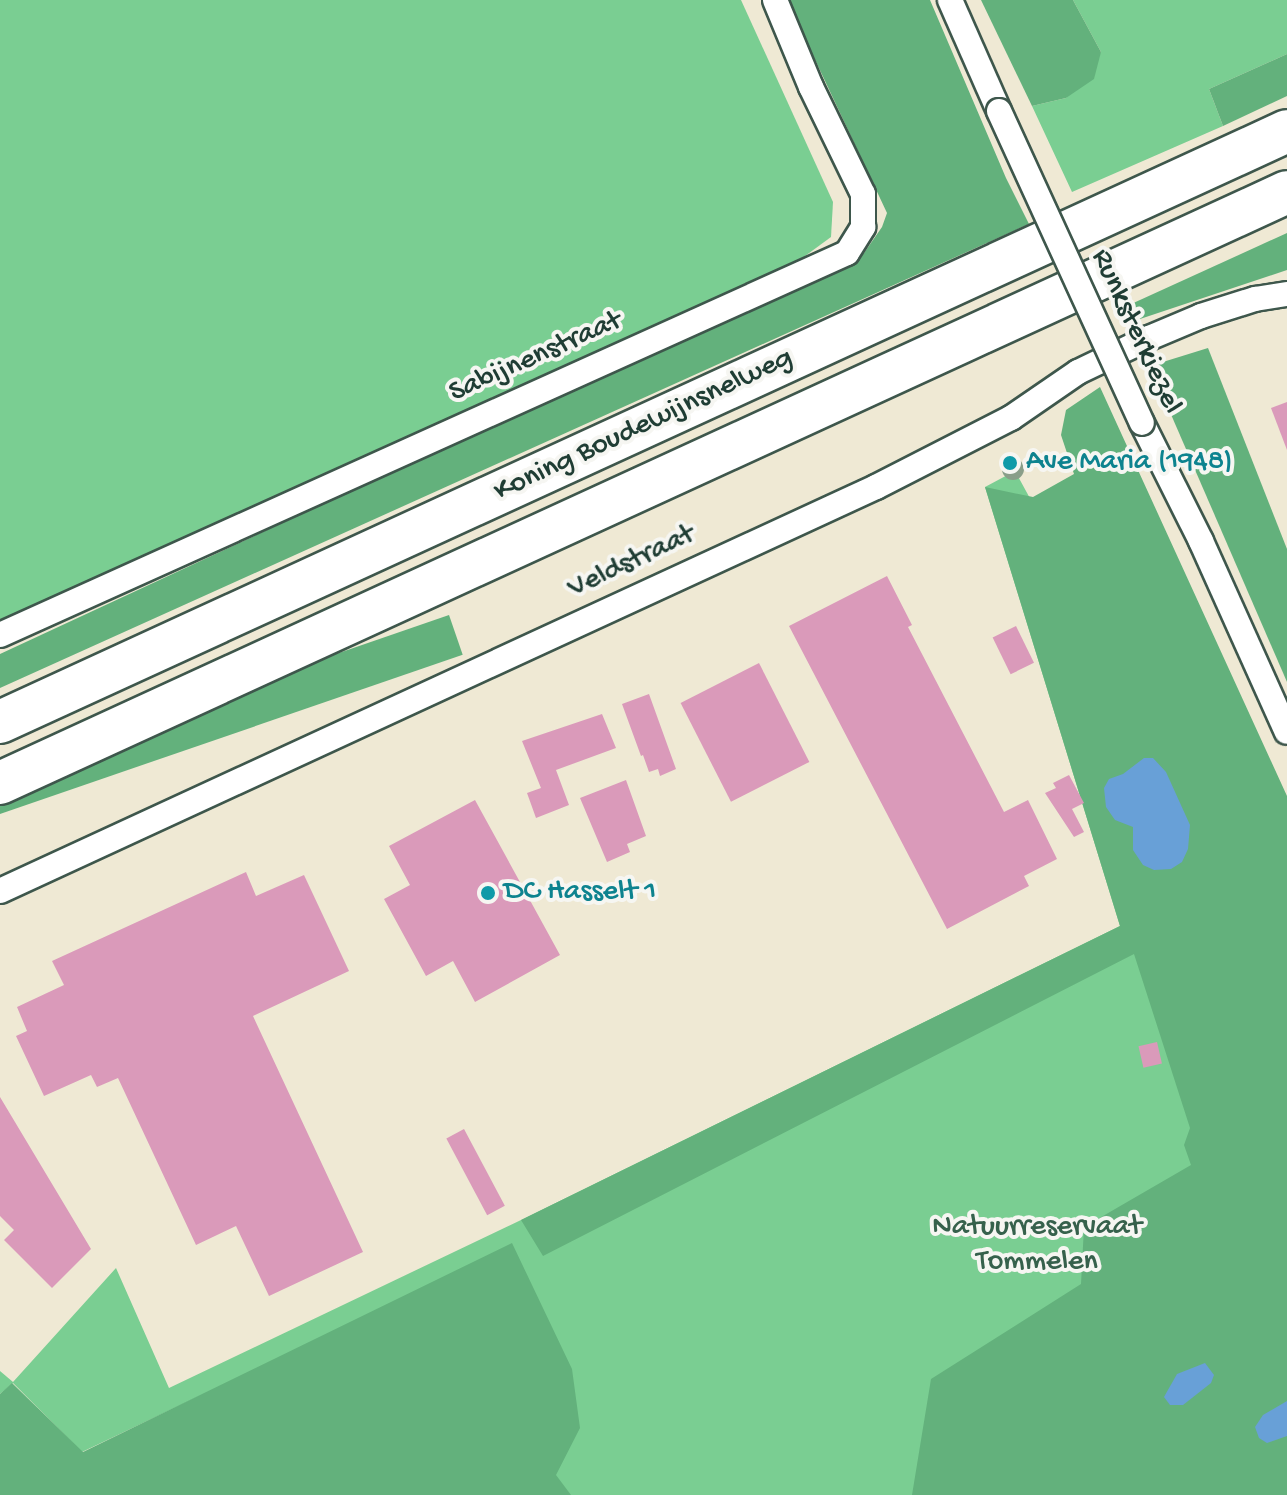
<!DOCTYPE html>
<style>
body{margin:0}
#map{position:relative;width:1287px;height:1495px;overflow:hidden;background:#efe9d4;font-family:"Gochi Hand",sans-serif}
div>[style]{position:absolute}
.green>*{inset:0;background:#7ace92}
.forest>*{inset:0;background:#63b17c;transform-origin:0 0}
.water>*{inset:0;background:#68a0d7}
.building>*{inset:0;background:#da9aba;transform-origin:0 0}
.roads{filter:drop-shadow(2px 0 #3e574c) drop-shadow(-2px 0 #3e574c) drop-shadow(0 2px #3e574c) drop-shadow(0 -2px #3e574c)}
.street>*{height:24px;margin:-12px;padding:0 12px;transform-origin:12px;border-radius:12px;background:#fff}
.highway>*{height:42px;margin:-21px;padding:0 21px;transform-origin:21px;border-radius:21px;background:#fff}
.bridges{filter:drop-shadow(2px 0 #3e574c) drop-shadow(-2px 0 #3e574c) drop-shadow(0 2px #3e574c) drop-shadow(0 -2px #3e574c)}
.street-bridge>*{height:24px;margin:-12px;padding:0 12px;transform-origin:12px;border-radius:12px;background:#fff}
.trees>*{width:22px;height:22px;margin:-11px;border-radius:50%;background:#899e89}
.dots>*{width:22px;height:22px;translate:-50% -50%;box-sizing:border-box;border:4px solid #f6f6f2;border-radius:50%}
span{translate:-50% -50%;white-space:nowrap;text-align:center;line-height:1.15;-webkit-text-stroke:8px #f6f6f2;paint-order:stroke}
.street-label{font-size:30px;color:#1f3d34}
.culture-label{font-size:30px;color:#0d838f}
.left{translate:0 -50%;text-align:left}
.park-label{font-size:30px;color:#36614c}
</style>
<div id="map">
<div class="green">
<i style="clip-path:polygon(0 0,741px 0,833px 202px,831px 237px,801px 259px,0 623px)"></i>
<i style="clip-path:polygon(1073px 0,1287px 0,1287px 54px,1209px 89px,1223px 126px,1072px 192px,1032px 106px,1066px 98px,1101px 52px)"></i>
<i style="clip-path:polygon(1015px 471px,1287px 967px,1287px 1495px,276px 1495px,210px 1391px,82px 1452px,13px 1383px,0 1394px,0 1371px,13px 1382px,116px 1268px,169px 1388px,521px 1220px,1120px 926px,985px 487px)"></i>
</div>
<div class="forest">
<i style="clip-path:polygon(787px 0,930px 0,1006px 178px,1029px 224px,0 688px,0 654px,864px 253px,882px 227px,887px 213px)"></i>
<i style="clip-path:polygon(981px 0,1073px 0,1101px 52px,1094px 79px,1066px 98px,1032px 106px)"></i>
<i style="clip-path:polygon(1287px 54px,1287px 96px,1223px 126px,1209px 89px)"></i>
<i style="clip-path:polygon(1287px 233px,1287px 270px,1137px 320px,1129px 305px)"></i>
<i style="clip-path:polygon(1208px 348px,1287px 549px,1287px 682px,1150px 366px)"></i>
<i style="clip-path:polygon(1100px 387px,1287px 796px,1287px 1495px,912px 1495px,931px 1379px,1081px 1284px,1084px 1227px,1191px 1165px,1184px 1145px,1190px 1128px,1134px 954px,543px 1256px,521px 1220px,1120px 926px,985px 487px,1033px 497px,1074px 474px,1061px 435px,1066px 410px)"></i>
<i style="left:449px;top:615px;width:42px;height:494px;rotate:71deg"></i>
<i style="clip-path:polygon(512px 1243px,572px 1369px,580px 1428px,556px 1475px,571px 1495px,0 1495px,0 1394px,12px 1383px,83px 1452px)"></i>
</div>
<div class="water">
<i style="clip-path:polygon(1144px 758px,1153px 758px,1166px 772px,1190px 825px,1188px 849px,1182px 862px,1171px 869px,1154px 870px,1143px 865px,1133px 850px,1133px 827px,1115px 820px,1106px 807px,1104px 788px,1109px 779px,1123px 774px)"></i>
<i style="clip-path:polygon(1205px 1363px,1214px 1375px,1211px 1383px,1183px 1405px,1170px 1405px,1164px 1397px,1177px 1374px)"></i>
<i style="clip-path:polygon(1287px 1401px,1287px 1436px,1267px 1443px,1259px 1438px,1255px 1427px,1263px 1415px)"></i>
</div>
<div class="building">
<i style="clip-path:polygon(1287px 402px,1287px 450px,1271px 408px)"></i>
<i style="clip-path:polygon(887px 576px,912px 625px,908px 627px,1004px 812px,1028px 800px,1057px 859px,1024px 876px,1029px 886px,947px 929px,789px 626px)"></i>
<i style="left:1016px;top:626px;width:41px;height:26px;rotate:64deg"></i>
<i style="left:759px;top:663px;width:111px;height:88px;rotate:63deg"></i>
<i style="clip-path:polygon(649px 694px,676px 769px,660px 776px,658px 769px,649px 772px,643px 755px,641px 756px,622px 704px)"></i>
<i style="clip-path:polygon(602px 714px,616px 748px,556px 770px,569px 805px,536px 818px,527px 793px,541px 788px,522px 741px)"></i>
<i style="clip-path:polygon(1069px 775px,1084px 803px,1072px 809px,1084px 832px,1074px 837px,1045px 793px,1056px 788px,1053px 783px)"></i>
<i style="clip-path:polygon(626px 780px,646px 836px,627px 844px,630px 852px,607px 862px,580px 798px)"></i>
<i style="clip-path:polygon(475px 800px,560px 955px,475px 1002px,453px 961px,426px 976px,384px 899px,410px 885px,389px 846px)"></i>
<i style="clip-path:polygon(246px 872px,256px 896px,304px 875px,349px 971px,253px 1016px,363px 1252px,269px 1296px,236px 1226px,196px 1245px,118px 1078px,97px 1087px,91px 1075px,44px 1096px,16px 1036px,27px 1031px,17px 1007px,64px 985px,52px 961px)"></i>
<i style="left:1157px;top:1042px;width:22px;height:19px;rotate:77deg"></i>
<i style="clip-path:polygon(0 1097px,91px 1249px,52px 1288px,4px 1240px,14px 1230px,0 1216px)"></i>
<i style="left:464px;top:1129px;width:87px;height:20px;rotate:62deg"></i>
</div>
<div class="roads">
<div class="street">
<i style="left:950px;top:0;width:121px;rotate:66.2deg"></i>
<i style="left:1142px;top:423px;width:132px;rotate:63.4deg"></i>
<i style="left:1201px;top:541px;width:209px;rotate:65.8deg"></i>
<i style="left:0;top:635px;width:929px;rotate:-24.28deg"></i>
<i style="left:847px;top:253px;width:31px;rotate:-58deg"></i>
<i style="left:863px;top:227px;width:33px;rotate:-90deg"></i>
<i style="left:863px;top:194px;width:119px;rotate:-115.9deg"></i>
<i style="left:811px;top:87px;width:94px;rotate:-112.5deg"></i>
<i style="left:0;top:891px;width:965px;rotate:-24.76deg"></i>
<i style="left:876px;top:487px;width:152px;rotate:-27.1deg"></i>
<i style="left:1011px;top:418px;width:81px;rotate:-34.5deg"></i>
<i style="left:1078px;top:372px;width:79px;rotate:-25.6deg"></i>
<i style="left:1149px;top:338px;width:56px;rotate:-22.9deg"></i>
<i style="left:1201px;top:316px;width:57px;rotate:-17.5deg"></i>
<i style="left:1255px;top:299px;width:32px;rotate:-9deg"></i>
</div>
<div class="highway">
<i style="left:0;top:722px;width:1416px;rotate:-24.66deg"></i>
<i style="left:0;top:783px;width:1416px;rotate:-24.66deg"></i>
</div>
</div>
<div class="bridges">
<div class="street-bridge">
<i style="left:999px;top:111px;width:343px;rotate:65.4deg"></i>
</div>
</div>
<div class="trees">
<i style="left:1013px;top:469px"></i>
</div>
<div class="dots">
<i style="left:1010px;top:463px;background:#0f9aa8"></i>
<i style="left:488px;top:893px;background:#0f9aa8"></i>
</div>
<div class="street-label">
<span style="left:1135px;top:332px;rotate:65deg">Runksterkiezel</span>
<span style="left:536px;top:358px;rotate:-24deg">Sabijnenstraat</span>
<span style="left:644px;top:426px;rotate:-25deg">Koning Boudewijnsnelweg</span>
<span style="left:632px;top:563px;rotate:-25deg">Veldstraat</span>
</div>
<div class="culture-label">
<span class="left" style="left:1026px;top:463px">Ave Maria (1948)</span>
<span class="left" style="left:504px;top:893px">DC Hasselt 1</span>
</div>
<div class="park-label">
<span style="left:1037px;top:1245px">Natuurreservaat<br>Tommelen</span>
</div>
</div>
